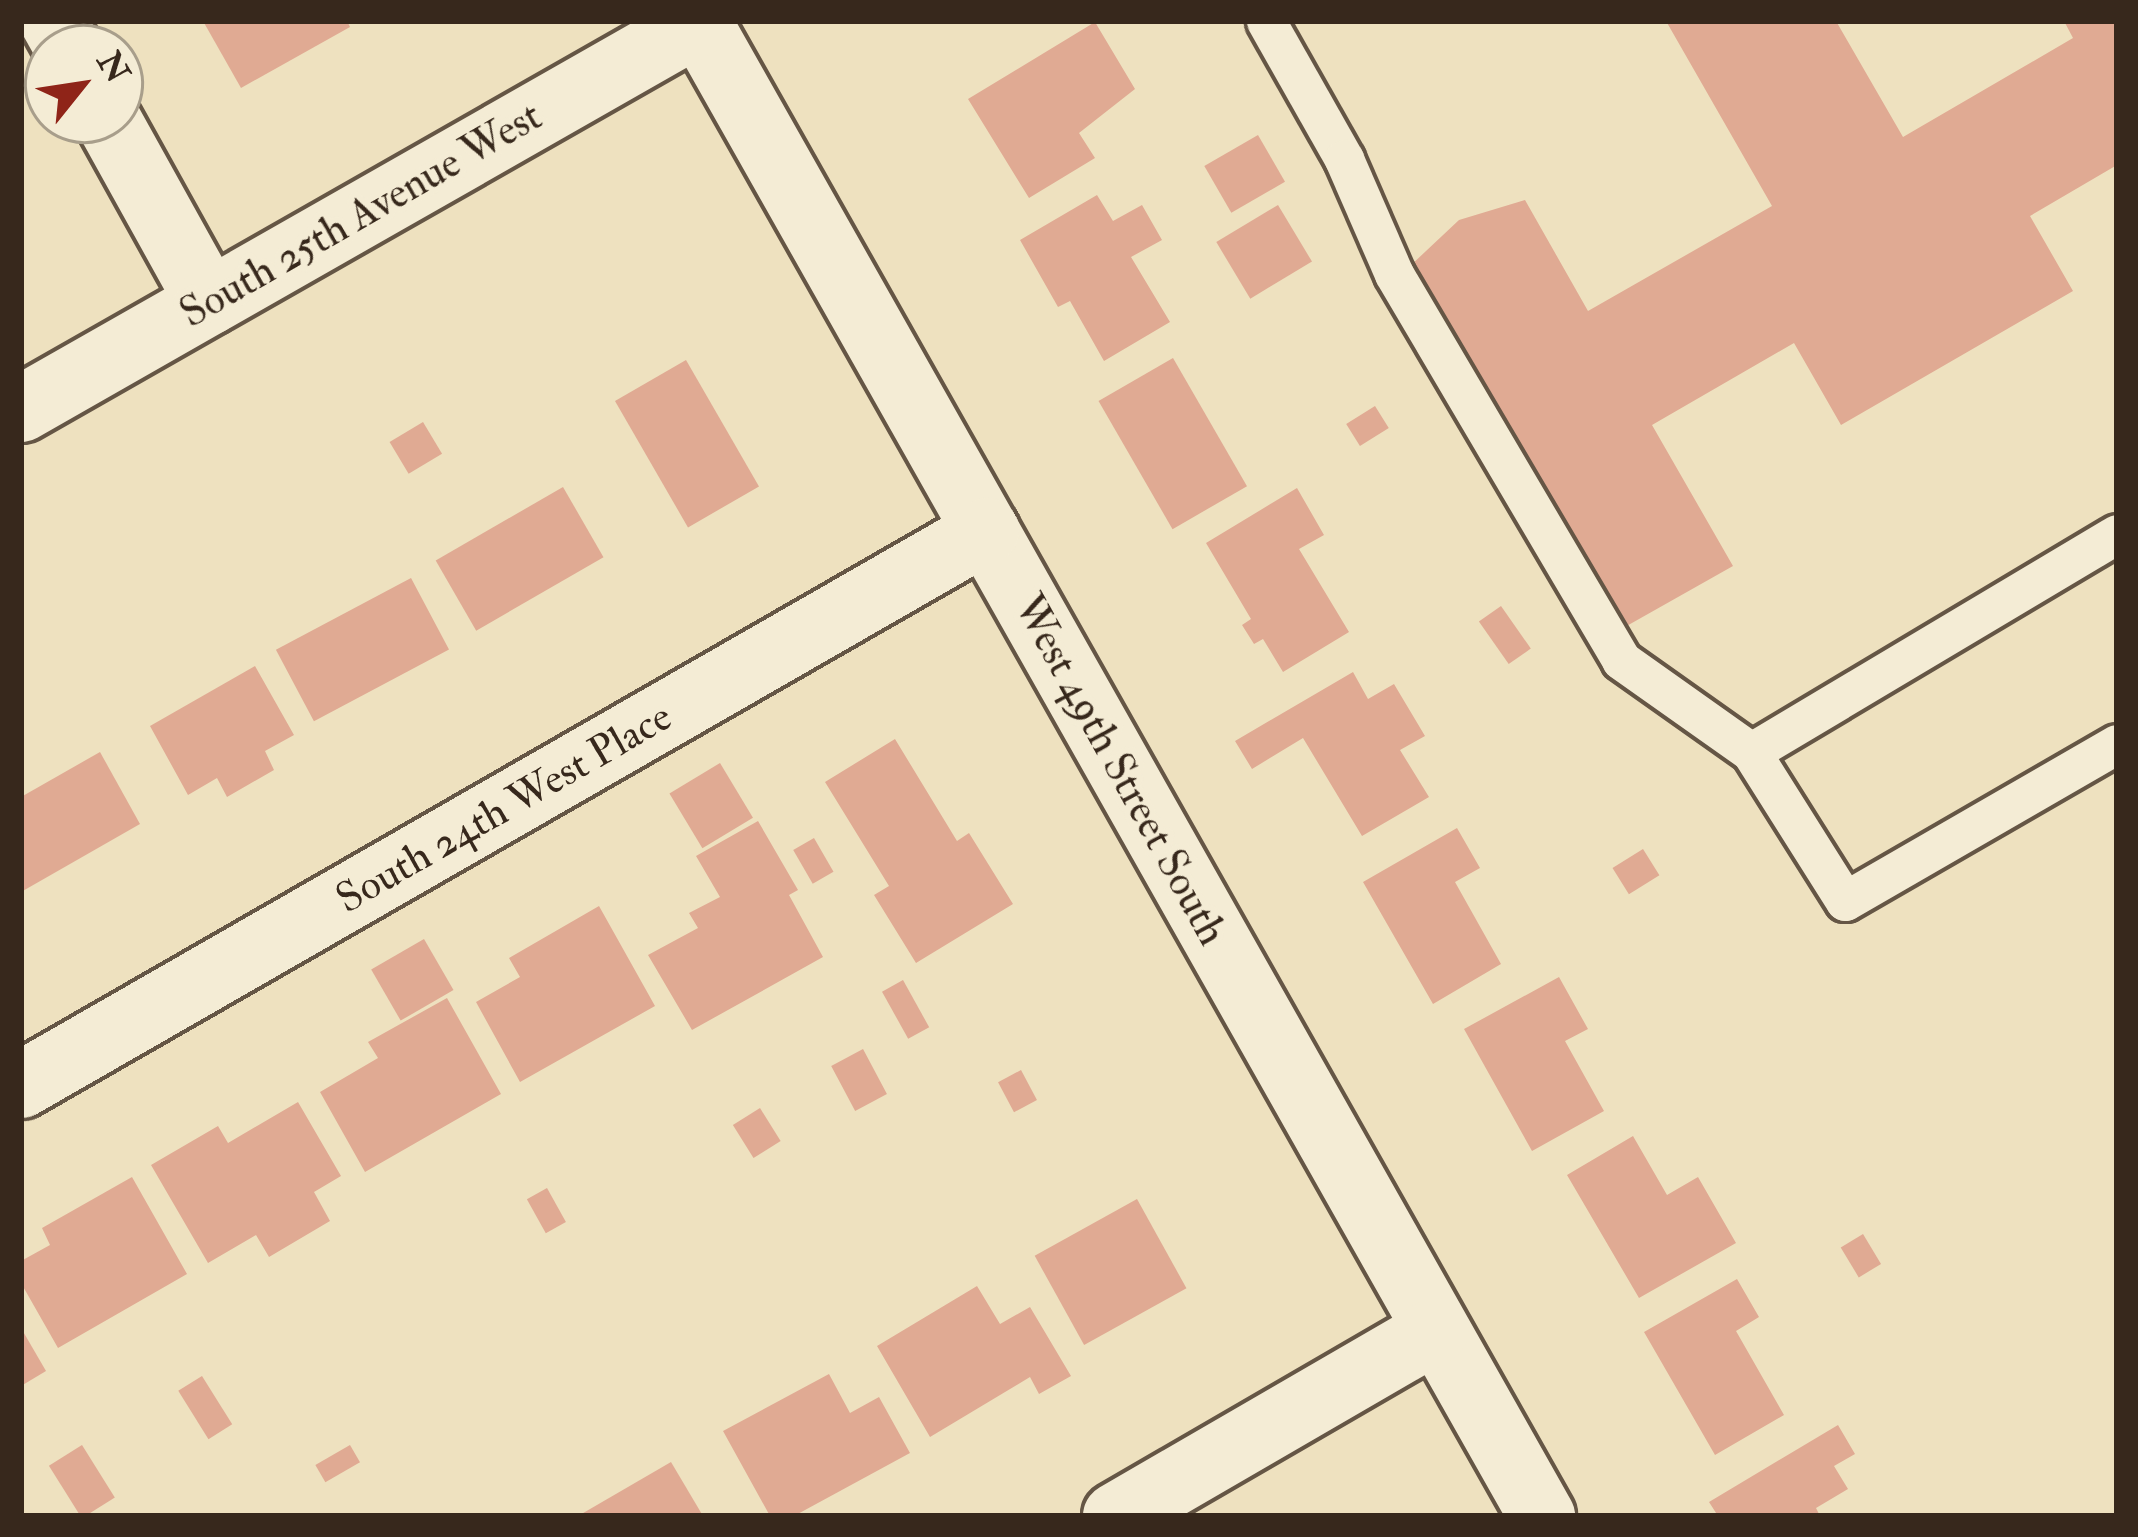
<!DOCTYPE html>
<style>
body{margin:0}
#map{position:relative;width:2138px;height:1537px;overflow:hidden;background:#eee1bf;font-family:"IM FELL Double Pica",serif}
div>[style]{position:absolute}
.building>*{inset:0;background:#e0aa93;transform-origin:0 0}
.roads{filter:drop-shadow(3px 0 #655645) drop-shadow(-3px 0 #655645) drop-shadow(0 3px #655645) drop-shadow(0 -3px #655645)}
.service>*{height:39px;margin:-19.5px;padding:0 19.5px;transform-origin:19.5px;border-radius:19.5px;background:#f4ecd5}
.minor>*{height:66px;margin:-33px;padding:0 33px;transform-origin:33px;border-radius:33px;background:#f4ecd5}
.tertiary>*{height:66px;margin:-33px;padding:0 33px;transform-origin:33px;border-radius:33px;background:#f4ecd5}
span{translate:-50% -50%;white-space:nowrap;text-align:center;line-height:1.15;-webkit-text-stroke:12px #f4ecd5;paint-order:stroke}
.street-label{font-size:42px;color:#37281c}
.frame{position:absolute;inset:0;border:24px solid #37281c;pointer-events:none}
.north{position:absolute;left:24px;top:24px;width:120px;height:120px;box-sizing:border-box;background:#f4ecd5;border:3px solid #a89e8b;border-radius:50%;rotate:60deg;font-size:33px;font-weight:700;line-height:48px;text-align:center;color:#37281c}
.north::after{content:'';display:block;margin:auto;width:42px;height:54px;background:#8f2418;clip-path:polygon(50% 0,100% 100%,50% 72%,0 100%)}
</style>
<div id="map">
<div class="building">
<i style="clip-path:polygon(203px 21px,347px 21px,350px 27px,241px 88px)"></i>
<i style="clip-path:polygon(1666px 21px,1836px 21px,1903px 137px,2073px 38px,2064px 21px,2117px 21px,2117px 165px,2030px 216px,2073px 291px,1841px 425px,1794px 343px,1652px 425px,1733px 566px,1616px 632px,1409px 267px,1459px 220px,1525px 200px,1588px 311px,1772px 206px)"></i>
<i style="clip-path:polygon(1095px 22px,1135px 89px,1079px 133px,1095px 158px,1029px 198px,968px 99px)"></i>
<i style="left:1258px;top:135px;width:54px;height:62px;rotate:60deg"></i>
<i style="clip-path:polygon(1097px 195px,1113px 221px,1142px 205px,1162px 240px,1131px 257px,1170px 322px,1104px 361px,1070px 301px,1058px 307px,1020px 240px)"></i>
<i style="left:1278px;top:205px;width:66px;height:72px;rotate:59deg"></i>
<i style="left:1173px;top:358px;width:148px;height:86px;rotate:60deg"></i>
<i style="left:686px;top:360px;width:146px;height:82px;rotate:60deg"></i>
<i style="left:1375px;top:406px;width:26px;height:34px;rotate:58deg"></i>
<i style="left:423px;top:422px;width:37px;height:39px;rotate:59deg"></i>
<i style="left:563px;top:487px;width:81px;height:147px;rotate:60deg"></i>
<i style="clip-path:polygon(1297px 488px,1324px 535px,1299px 549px,1349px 632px,1283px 672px,1263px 639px,1254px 644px,1242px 625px,1251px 619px,1206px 543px)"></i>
<i style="left:411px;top:578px;width:81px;height:153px;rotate:62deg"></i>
<i style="left:1501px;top:606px;width:52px;height:27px;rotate:55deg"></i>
<i style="clip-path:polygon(255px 666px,294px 735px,265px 751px,274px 770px,227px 797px,217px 778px,188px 795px,150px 726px)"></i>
<i style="clip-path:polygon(1353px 672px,1368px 699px,1394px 684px,1425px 736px,1400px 750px,1429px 797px,1362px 836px,1303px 738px,1252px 769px,1235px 741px)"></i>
<i style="clip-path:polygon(895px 739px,957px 841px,969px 833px,1013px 904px,916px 963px,874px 895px,889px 886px,825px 782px)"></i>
<i style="clip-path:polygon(100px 752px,140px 824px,21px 892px,21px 797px)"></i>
<i style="left:720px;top:763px;width:64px;height:59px;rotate:59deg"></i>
<i style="clip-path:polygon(758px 821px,798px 890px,789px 895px,823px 957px,692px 1030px,648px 955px,698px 928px,689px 913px,720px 897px,696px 856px)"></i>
<i style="clip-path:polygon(1457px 828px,1480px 868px,1455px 882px,1501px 964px,1433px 1004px,1363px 882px)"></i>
<i style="left:814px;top:838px;width:39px;height:24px;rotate:60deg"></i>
<i style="left:1643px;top:849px;width:31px;height:36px;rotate:58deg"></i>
<i style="clip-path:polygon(599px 906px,655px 1006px,520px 1082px,476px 1002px,520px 977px,509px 958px)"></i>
<i style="left:424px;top:939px;width:59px;height:61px;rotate:60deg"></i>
<i style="clip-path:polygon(1559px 977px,1588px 1029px,1565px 1041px,1604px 1111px,1532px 1151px,1464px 1029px)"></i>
<i style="left:903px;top:980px;width:54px;height:24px;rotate:61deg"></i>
<i style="clip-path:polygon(447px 998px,501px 1094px,365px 1172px,320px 1092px,378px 1058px,368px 1042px)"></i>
<i style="left:863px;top:1049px;width:51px;height:36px;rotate:62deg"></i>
<i style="left:1021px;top:1070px;width:34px;height:26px;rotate:62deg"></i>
<i style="clip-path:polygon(298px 1102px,341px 1176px,314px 1192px,330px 1221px,269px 1257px,256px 1235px,208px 1263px,151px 1165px,218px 1126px,228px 1143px)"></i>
<i style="left:760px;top:1108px;width:39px;height:32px;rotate:58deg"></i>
<i style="clip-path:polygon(1633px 1136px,1667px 1195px,1698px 1177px,1736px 1243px,1639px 1298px,1567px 1175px)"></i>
<i style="clip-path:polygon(132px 1177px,187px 1274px,58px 1348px,21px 1283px,21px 1261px,50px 1245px,42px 1228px)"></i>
<i style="left:547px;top:1188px;width:39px;height:23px;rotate:61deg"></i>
<i style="left:1137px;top:1199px;width:102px;height:117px;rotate:61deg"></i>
<i style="left:1863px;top:1234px;width:35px;height:26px;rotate:59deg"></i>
<i style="clip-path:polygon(1737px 1279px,1759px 1317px,1736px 1331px,1784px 1415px,1715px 1455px,1644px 1332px)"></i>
<i style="clip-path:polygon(977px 1286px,1000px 1324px,1030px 1307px,1071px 1376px,1039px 1394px,1030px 1377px,930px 1437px,877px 1346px)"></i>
<i style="clip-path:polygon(21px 1328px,46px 1371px,21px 1386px)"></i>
<i style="clip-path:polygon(829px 1374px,850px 1413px,879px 1397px,910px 1453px,794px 1516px,770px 1516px,723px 1431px)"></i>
<i style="left:202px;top:1376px;width:57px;height:28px;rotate:58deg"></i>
<i style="clip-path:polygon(1838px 1425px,1855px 1454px,1834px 1466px,1848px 1489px,1816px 1508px,1820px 1516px,1718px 1516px,1709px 1502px)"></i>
<i style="left:82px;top:1445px;width:62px;height:39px;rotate:58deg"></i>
<i style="left:350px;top:1445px;width:20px;height:40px;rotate:60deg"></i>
<i style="clip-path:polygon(671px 1462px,703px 1516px,578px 1516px)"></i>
</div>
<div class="roads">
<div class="service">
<i style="left:1266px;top:21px;width:159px;rotate:60.5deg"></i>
<i style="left:1344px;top:159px;width:125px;rotate:66.5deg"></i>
<i style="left:1394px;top:274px;width:448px;rotate:59.5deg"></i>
<i style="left:1621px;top:660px;width:159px;rotate:35.3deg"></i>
<i style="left:2117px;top:534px;width:426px;rotate:149.2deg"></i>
<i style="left:1751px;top:752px;width:176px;rotate:57.8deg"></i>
<i style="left:1845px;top:901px;width:314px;rotate:-30deg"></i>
</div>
<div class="minor">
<i style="left:53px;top:21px;width:31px;rotate:61deg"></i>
<i style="left:699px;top:23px;width:1715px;rotate:60.55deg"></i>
<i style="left:108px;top:120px;width:208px;rotate:61deg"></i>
<i style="left:21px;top:1085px;width:1113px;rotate:-29.86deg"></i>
<i style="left:1116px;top:1516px;width:369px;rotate:-30.1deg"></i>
</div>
<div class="tertiary">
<i style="left:21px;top:409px;width:784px;rotate:-29.67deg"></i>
</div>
</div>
<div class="street-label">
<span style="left:361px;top:215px;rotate:-30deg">South 25th Avenue West</span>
<span style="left:1120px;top:770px;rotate:61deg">West 49th Street South</span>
<span style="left:504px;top:808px;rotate:-30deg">South 24th West Place</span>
</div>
<div class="frame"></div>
<div class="north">N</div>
</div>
